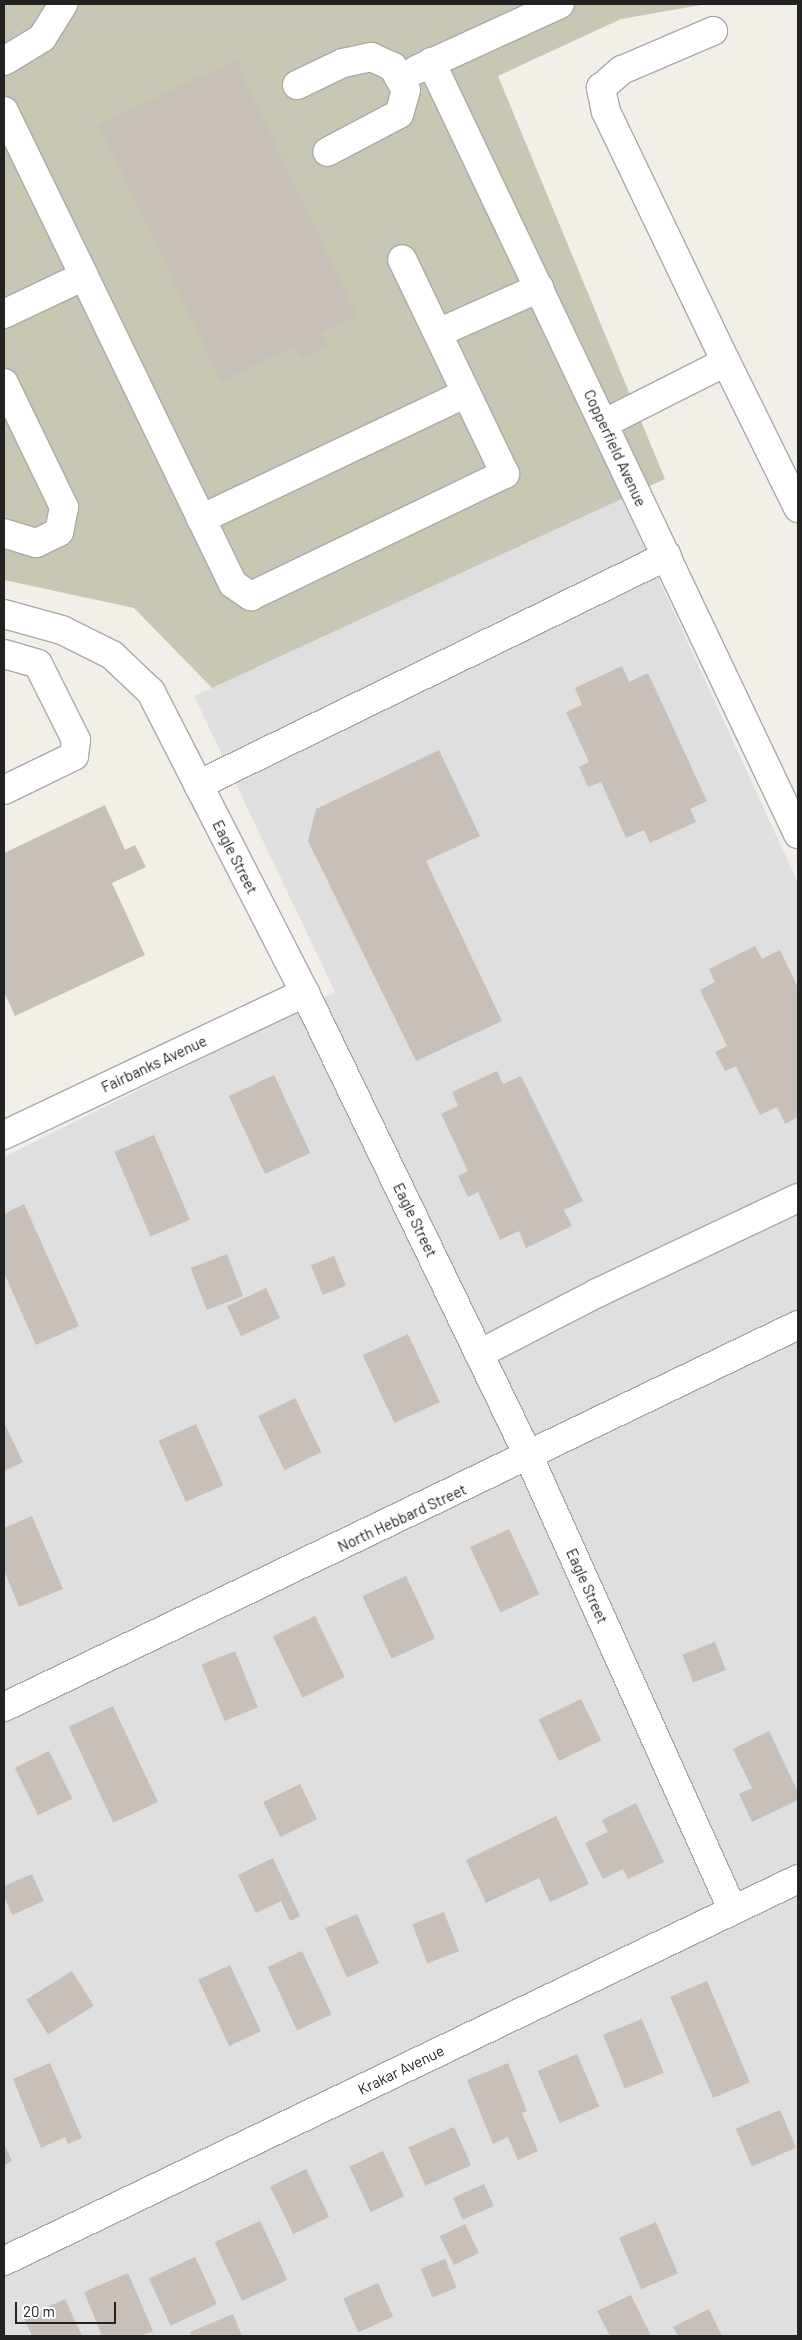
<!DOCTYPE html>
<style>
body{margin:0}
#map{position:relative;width:802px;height:2340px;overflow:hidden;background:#f2efe9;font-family:Barlow,sans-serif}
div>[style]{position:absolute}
.residential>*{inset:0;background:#e0dfdf}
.construction>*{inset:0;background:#c7c7b4}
.building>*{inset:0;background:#c7bfb8;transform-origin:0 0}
.roads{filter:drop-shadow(1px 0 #a9a9a9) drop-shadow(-1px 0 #a9a9a9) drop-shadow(0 1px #a9a9a9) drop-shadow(0 -1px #a9a9a9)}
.minor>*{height:28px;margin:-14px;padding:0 14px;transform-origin:14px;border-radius:14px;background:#fff}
span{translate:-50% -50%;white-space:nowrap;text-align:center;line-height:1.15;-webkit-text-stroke:4px #fff;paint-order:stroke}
.street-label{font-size:15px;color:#222}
.frame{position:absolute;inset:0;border:5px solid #222;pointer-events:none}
.scale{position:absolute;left:15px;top:2302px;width:101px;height:22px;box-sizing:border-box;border:2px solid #222;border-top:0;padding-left:6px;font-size:15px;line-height:18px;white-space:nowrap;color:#222;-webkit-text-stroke:4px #fff;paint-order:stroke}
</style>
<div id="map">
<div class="residential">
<i style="clip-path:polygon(622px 499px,798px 883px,798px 2336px,4px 2336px,4px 1157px,335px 992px,194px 696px)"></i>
</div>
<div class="construction">
<i style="clip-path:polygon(4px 4px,707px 4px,621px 19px,498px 76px,665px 479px,212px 688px,134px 608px,4px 580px)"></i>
</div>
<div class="building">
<i style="clip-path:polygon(235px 60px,357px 316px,322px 332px,328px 346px,301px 359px,294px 346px,221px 381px,99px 125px)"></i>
<i style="clip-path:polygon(622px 666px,629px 682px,648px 673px,707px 801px,690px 809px,696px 822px,650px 843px,644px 830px,626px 838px,601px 782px,588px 787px,579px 767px,589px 762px,566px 712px,582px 705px,575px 688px)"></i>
<i style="clip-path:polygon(439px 750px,480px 836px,426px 861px,502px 1021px,416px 1061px,308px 841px,316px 809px)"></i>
<i style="clip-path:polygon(105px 805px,125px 850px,135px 845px,146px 867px,112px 883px,145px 955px,15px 1016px,4px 992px,4px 853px)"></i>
<i style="clip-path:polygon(755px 946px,762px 959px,780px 950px,798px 988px,798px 1117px,785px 1124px,777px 1107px,760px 1115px,736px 1066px,725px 1071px,715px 1052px,727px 1046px,700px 990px,715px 982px,709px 969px)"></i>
<i style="clip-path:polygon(497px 1071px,503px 1084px,521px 1076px,583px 1201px,564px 1210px,572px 1226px,526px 1248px,519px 1231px,500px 1240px,478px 1192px,468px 1197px,458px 1176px,468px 1171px,441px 1114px,458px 1106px,452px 1092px)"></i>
<i style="left:274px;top:1075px;width:86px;height:50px;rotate:65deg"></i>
<i style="left:154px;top:1135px;width:92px;height:43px;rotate:67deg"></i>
<i style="clip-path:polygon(24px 1204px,79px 1326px,36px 1345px,4px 1273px,4px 1214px)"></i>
<i style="left:227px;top:1254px;width:45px;height:39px;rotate:69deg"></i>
<i style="left:334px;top:1256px;width:32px;height:25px;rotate:68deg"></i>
<i style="left:266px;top:1288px;width:33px;height:43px;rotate:65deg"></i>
<i style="left:408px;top:1334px;width:75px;height:50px;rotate:65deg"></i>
<i style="left:295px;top:1398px;width:60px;height:41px;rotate:64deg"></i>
<i style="clip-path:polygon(4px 1423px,23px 1462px,4px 1471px)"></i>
<i style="left:196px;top:1424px;width:67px;height:41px;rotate:66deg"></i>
<i style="clip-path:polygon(32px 1516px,63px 1589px,19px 1607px,4px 1570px,4px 1528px)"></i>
<i style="left:509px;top:1529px;width:72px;height:43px;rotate:65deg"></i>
<i style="left:406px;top:1576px;width:69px;height:48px;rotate:65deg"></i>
<i style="left:315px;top:1616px;width:68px;height:47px;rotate:64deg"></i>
<i style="left:715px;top:1642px;width:30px;height:35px;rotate:69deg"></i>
<i style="left:235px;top:1651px;width:61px;height:36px;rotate:68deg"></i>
<i style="left:581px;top:1699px;width:46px;height:47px;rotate:64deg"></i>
<i style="left:113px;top:1706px;width:106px;height:49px;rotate:65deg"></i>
<i style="clip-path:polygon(769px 1731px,798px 1792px,798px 1800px,752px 1822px,739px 1794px,752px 1788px,733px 1749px)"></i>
<i style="left:49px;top:1751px;width:53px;height:38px;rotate:64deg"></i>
<i style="left:300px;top:1784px;width:39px;height:41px;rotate:64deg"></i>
<i style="clip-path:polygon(636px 1803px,664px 1862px,628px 1879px,623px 1869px,603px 1879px,585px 1843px,608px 1832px,602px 1820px)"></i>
<i style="clip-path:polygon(556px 1816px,589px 1884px,550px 1902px,539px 1878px,486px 1903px,466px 1860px)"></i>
<i style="clip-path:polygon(273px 1858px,300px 1916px,290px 1921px,281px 1901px,256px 1913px,238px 1875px)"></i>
<i style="clip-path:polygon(32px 1874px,44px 1901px,12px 1915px,4px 1896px,4px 1886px)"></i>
<i style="left:444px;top:1912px;width:42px;height:34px;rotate:69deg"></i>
<i style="left:357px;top:1914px;width:54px;height:35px;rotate:66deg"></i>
<i style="left:302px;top:1951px;width:70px;height:38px;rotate:65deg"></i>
<i style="left:230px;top:1965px;width:73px;height:35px;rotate:65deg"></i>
<i style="left:72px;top:1971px;width:41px;height:54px;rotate:58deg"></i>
<i style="left:707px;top:1981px;width:110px;height:40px;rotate:67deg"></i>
<i style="left:642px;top:2019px;width:58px;height:42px;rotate:68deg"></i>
<i style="left:577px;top:2054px;width:57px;height:43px;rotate:67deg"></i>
<i style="clip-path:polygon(50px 2063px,82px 2138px,68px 2144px,65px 2137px,41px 2148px,13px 2079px)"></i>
<i style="clip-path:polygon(508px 2063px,527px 2111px,522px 2113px,538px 2151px,518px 2160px,508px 2137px,493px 2144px,467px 2080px)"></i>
<i style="left:780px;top:2110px;width:41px;height:48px;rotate:67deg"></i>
<i style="left:454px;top:2127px;width:42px;height:50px;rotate:66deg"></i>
<i style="clip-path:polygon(4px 2143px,12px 2161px,4px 2165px)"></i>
<i style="left:383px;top:2151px;width:50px;height:37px;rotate:65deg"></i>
<i style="left:306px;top:2169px;width:53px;height:40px;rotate:64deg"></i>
<i style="left:484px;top:2184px;width:24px;height:34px;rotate:66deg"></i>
<i style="left:260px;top:2221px;width:65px;height:50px;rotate:65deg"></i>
<i style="left:656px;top:2222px;width:56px;height:40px;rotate:67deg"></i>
<i style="left:465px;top:2224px;width:32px;height:28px;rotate:64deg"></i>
<i style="left:195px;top:2257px;width:52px;height:51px;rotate:65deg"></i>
<i style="left:445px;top:2259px;width:31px;height:26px;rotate:68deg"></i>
<i style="clip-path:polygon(128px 2273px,153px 2331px,141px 2336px,102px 2336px,84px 2292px)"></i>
<i style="left:378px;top:2283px;width:37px;height:38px;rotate:66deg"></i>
<i style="clip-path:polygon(631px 2295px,651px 2336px,610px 2336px,597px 2311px)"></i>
<i style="clip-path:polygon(65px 2299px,82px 2336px,32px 2336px,24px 2318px)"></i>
<i style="clip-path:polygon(709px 2309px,722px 2336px,678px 2336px,673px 2327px)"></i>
<i style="clip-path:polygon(233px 2314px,242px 2336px,192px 2336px,190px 2332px)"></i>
</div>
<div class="roads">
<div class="minor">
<i style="left:4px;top:61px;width:44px;rotate:-31.2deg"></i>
<i style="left:42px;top:38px;width:40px;rotate:-58deg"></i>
<i style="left:431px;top:62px;width:855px;rotate:64.57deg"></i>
<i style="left:416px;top:70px;width:158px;rotate:-24.6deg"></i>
<i style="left:297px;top:85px;width:51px;rotate:-25.6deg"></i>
<i style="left:343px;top:63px;width:29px;rotate:-12deg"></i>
<i style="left:371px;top:57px;width:24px;rotate:24deg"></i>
<i style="left:393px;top:67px;width:26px;rotate:61deg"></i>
<i style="left:406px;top:90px;width:25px;rotate:106deg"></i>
<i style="left:399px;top:114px;width:81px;rotate:152.2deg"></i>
<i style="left:4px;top:111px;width:183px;rotate:64.1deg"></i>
<i style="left:84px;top:276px;width:89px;rotate:154.6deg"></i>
<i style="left:84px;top:276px;width:342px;rotate:64.2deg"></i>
<i style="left:233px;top:584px;width:22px;rotate:34deg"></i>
<i style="left:251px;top:596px;width:282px;rotate:-25.7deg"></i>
<i style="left:505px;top:474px;width:238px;rotate:-115.6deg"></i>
<i style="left:438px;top:333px;width:111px;rotate:-24deg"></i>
<i style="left:726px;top:362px;width:163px;rotate:63.7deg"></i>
<i style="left:4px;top:383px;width:138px;rotate:64.2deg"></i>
<i style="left:64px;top:507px;width:25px;rotate:101deg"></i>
<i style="left:59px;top:532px;width:25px;rotate:154deg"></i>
<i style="left:36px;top:543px;width:34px;rotate:-163deg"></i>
<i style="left:603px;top:424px;width:138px;rotate:-26.8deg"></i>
<i style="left:726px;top:362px;width:277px;rotate:-115.6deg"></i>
<i style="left:606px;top:112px;width:25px;rotate:-102deg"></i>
<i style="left:601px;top:88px;width:28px;rotate:-41deg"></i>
<i style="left:622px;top:70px;width:99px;rotate:-23.2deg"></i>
<i style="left:201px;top:519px;width:293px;rotate:-25.4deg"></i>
<i style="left:4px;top:614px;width:60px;rotate:15.4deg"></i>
<i style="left:62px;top:630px;width:56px;rotate:26.6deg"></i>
<i style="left:112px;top:655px;width:54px;rotate:43.5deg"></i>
<i style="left:151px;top:692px;width:338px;rotate:62.9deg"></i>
<i style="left:305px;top:993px;width:515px;rotate:64.23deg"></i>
<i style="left:529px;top:1457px;width:497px;rotate:65.8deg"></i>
<i style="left:4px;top:654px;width:35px;rotate:16deg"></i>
<i style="left:38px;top:664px;width:85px;rotate:63.4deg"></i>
<i style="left:76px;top:740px;width:16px;rotate:97deg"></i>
<i style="left:74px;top:756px;width:78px;rotate:154.1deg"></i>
<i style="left:198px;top:785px;width:522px;rotate:-26.03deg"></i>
<i style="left:4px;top:1135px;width:333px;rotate:-25.3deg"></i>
<i style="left:479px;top:1354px;width:133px;rotate:-27.3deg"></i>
<i style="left:597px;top:1293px;width:222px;rotate:-25.3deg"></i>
<i style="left:4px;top:1707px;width:881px;rotate:-25.69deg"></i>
<i style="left:4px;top:2261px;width:881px;rotate:-25.69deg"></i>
</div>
</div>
<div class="street-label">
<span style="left:615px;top:448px;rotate:65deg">Copperfield Avenue</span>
<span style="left:235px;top:857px;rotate:63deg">Eagle Street</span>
<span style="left:154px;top:1064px;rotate:-25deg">Fairbanks Avenue</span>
<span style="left:415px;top:1220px;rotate:64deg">Eagle Street</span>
<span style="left:402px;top:1518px;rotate:-25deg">North Hebbard Street</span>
<span style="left:587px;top:1586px;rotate:66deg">Eagle Street</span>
<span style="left:401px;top:2070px;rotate:-26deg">Krakar Avenue</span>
</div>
<div class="frame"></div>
<div class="scale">20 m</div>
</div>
